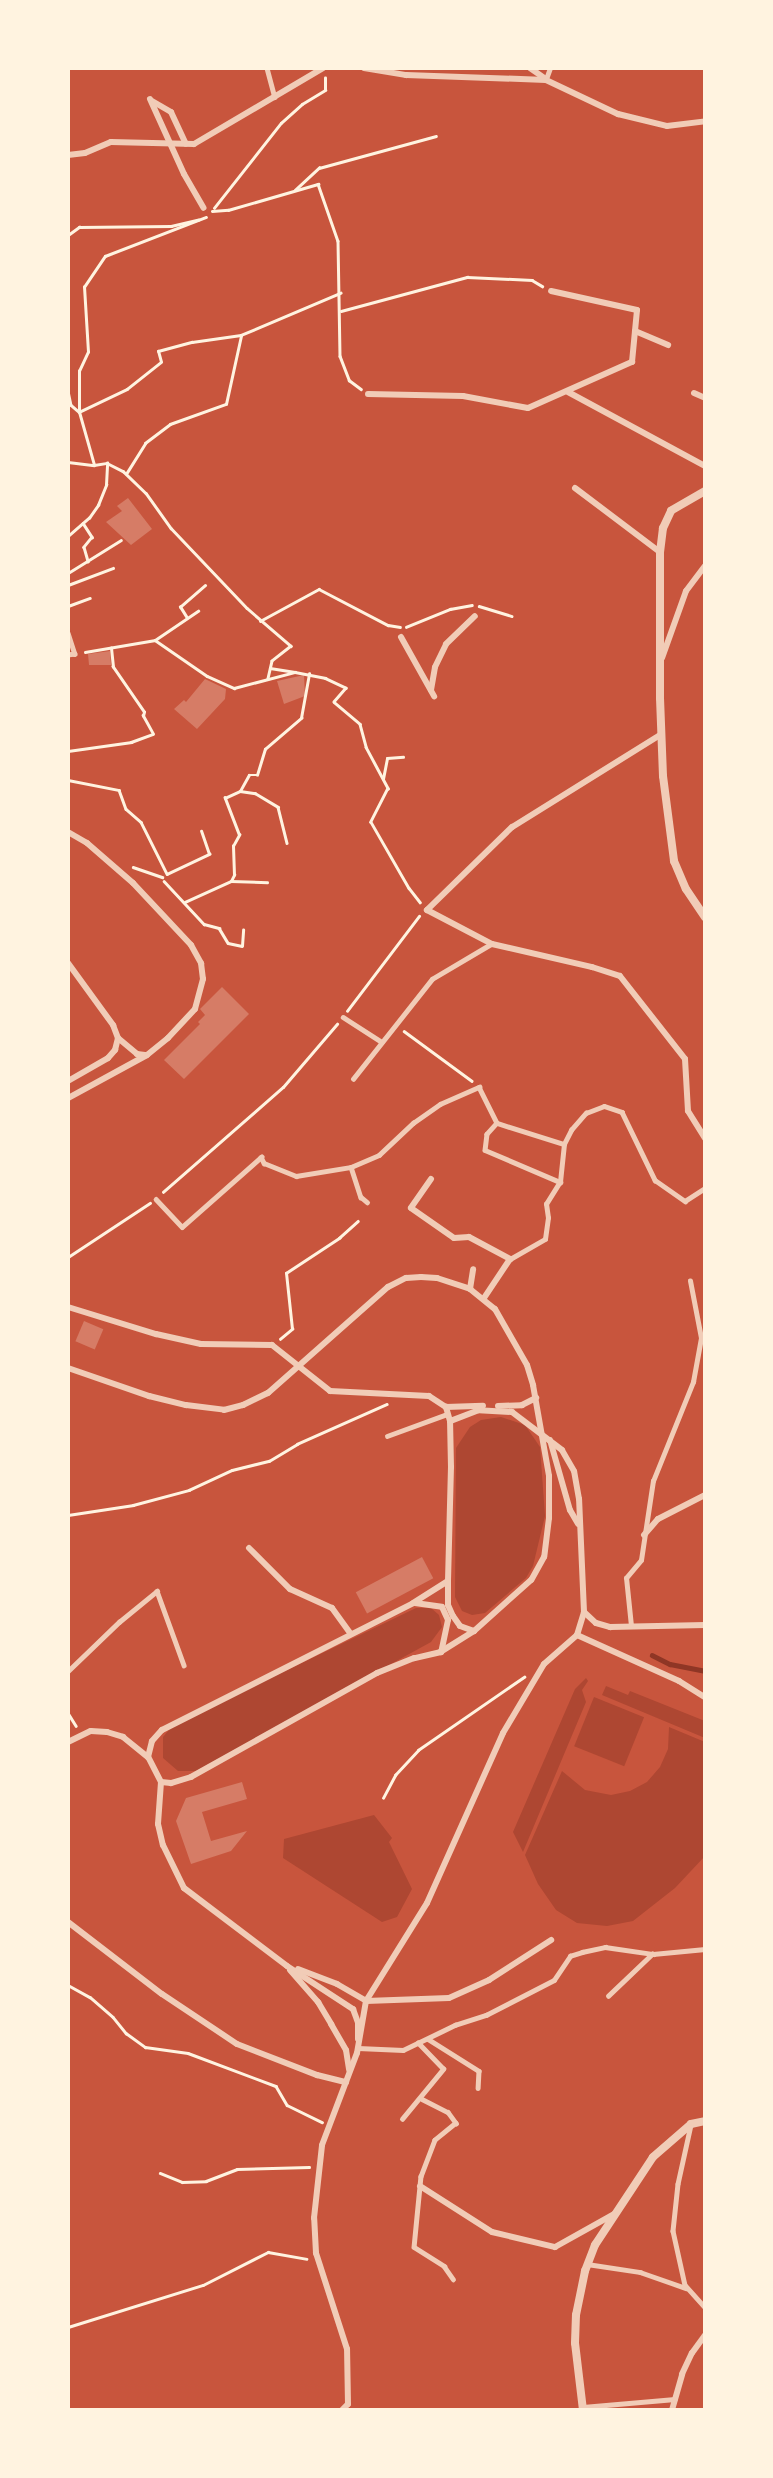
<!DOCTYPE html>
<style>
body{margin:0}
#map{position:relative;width:773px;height:2478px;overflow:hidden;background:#c8553d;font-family:"Open Sans",sans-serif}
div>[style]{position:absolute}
.green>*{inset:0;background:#ae4732;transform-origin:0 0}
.stream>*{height:4.5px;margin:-2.25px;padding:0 2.25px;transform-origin:2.25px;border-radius:2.25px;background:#8f3625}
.building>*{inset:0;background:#d67c66;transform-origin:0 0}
.path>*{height:2.5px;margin:-1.25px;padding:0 1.25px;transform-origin:1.25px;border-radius:1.25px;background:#fff3e0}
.pedestrian>*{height:4.5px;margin:-2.25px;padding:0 2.25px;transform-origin:2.25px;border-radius:2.25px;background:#f1ccb7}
.minor>*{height:6px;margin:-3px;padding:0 3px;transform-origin:3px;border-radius:3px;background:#f1ccb7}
.tertiary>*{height:8px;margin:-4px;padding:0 4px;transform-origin:4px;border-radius:4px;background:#f1ccb7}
span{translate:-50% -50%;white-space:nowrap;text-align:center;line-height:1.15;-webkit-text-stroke:6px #fff3e0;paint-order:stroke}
.frame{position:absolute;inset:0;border:70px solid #fff3e0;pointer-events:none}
</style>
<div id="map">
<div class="green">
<i style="clip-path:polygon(501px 1417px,525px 1425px,540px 1447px,545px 1516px,533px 1566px,526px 1578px,485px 1613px,472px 1615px,462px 1611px,455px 1597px,456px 1448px,470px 1427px,481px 1420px)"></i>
<i style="clip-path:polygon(416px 1608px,431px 1608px,439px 1615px,442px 1627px,431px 1642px,196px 1771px,178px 1771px,163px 1758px,163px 1737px,173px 1725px)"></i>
<i style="clip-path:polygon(586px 1678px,588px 1681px,582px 1690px,586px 1702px,523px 1852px,513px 1832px,575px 1689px)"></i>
<i style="clip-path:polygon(606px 1686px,628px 1695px,630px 1691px,705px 1721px,705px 1738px,602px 1695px)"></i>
<i style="left:594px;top:1697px;width:54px;height:53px;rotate:22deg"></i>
<i style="clip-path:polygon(669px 1727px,705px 1742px,705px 1856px,675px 1888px,633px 1921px,607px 1926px,577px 1923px,556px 1910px,538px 1884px,525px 1855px,562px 1771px,585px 1790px,611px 1795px,630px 1791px,647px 1782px,660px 1767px,668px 1749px)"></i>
<i style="clip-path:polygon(374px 1815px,392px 1838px,389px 1842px,412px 1889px,397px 1917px,382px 1922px,283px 1858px,284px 1839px)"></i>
</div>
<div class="stream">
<i style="left:652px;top:1655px;width:20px;rotate:27deg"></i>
<i style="left:670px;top:1664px;width:36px;rotate:11deg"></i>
</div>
<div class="building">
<i style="clip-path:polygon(128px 498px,152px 529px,131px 545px,106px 522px,122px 511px,117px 506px)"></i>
<i style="clip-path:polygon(110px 651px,111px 665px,89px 665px,88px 654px)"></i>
<i style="clip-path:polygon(304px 675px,305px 696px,284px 704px,277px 681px)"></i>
<i style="clip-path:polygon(205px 679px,226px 689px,225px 699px,197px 729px,174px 709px,184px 700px,186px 702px)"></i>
<i style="clip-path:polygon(222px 987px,249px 1014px,184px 1079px,164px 1060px,200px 1024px,198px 1022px,205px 1015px,200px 1009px)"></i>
<i style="left:84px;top:1321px;width:21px;height:22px;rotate:23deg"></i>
<i style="left:422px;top:1557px;width:24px;height:75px;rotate:62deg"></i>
<i style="clip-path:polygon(242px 1782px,247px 1799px,202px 1812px,211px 1841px,247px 1831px,231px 1851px,191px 1864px,176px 1821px,186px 1798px)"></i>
</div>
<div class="path">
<i style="left:295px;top:190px;width:33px;rotate:-43deg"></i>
<i style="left:319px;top:168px;width:121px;rotate:-15.3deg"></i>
<i style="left:214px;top:208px;width:108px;rotate:-51.8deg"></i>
<i style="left:281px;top:123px;width:28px;rotate:-42deg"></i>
<i style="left:302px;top:104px;width:27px;rotate:-31deg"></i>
<i style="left:325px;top:90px;width:12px;rotate:-90deg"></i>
<i style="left:212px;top:211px;width:16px;rotate:-4deg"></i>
<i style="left:228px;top:210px;width:94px;rotate:-16.1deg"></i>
<i style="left:318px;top:184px;width:60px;rotate:70.7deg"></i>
<i style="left:338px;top:241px;width:115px;rotate:89deg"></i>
<i style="left:340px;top:356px;width:26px;rotate:69deg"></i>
<i style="left:349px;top:380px;width:15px;rotate:37deg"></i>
<i style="left:68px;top:235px;width:14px;rotate:-36deg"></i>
<i style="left:79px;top:227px;width:92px;rotate:-0.6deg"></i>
<i style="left:171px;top:226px;width:28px;rotate:-13deg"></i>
<i style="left:341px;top:311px;width:131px;rotate:-15.1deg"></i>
<i style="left:467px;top:277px;width:65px;rotate:2.6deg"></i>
<i style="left:532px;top:280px;width:12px;rotate:31deg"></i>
<i style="left:68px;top:391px;width:14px;rotate:78deg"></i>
<i style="left:71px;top:405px;width:11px;rotate:41deg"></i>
<i style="left:79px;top:412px;width:53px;rotate:-25.6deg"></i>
<i style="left:127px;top:389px;width:43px;rotate:-38.5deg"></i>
<i style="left:161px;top:362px;width:11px;rotate:-105deg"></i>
<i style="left:158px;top:351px;width:35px;rotate:-15deg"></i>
<i style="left:192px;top:342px;width:49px;rotate:-8.1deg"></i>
<i style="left:241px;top:335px;width:108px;rotate:-23deg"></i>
<i style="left:68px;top:462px;width:26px;rotate:7deg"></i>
<i style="left:94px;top:465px;width:13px;rotate:-9deg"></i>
<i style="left:107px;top:463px;width:18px;rotate:27deg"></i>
<i style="left:123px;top:471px;width:32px;rotate:44deg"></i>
<i style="left:146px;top:493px;width:43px;rotate:54.5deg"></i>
<i style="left:171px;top:528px;width:110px;rotate:46.5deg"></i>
<i style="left:247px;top:608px;width:58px;rotate:40.8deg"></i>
<i style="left:291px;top:646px;width:24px;rotate:142deg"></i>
<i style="left:272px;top:661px;width:18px;rotate:103deg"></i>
<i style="left:94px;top:465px;width:55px;rotate:-105.8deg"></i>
<i style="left:79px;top:412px;width:41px;rotate:-90deg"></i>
<i style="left:79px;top:371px;width:21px;rotate:-65deg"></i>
<i style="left:88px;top:352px;width:65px;rotate:-93.5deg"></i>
<i style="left:84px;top:287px;width:37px;rotate:-56deg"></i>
<i style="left:105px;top:256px;width:108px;rotate:-21.1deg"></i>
<i style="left:126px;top:474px;width:36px;rotate:-58deg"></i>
<i style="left:145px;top:443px;width:31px;rotate:-37deg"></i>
<i style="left:170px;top:424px;width:59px;rotate:-19.7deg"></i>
<i style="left:226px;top:404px;width:70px;rotate:-77.6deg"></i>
<i style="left:83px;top:523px;width:17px;rotate:57deg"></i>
<i style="left:92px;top:537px;width:13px;rotate:129deg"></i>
<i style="left:84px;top:547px;width:15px;rotate:74deg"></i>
<i style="left:68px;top:536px;width:28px;rotate:-41deg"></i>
<i style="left:89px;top:518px;width:16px;rotate:-55deg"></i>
<i style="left:98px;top:505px;width:22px;rotate:-68deg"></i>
<i style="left:106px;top:485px;width:22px;rotate:-87deg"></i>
<i style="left:68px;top:573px;width:62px;rotate:-31.9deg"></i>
<i style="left:68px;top:585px;width:48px;rotate:-20.7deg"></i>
<i style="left:68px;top:606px;width:23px;rotate:-20deg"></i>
<i style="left:479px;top:606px;width:34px;rotate:17deg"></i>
<i style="left:187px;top:618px;width:13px;rotate:-122deg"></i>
<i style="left:180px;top:607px;width:33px;rotate:-41deg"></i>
<i style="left:260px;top:621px;width:67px;rotate:-28.5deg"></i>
<i style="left:319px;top:589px;width:78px;rotate:27.6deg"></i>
<i style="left:388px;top:625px;width:12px;rotate:9deg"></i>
<i style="left:406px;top:627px;width:48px;rotate:-22.2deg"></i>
<i style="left:450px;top:609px;width:22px;rotate:-10deg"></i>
<i style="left:155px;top:640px;width:63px;rotate:34.7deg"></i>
<i style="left:207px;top:676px;width:30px;rotate:24deg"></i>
<i style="left:234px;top:688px;width:63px;rotate:-14.7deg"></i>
<i style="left:295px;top:672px;width:31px;rotate:11deg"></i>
<i style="left:325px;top:678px;width:23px;rotate:25deg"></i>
<i style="left:346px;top:688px;width:18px;rotate:131deg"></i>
<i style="left:334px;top:702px;width:34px;rotate:40deg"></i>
<i style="left:360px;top:724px;width:24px;rotate:75deg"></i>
<i style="left:366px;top:747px;width:47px;rotate:61.8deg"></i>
<i style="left:388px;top:788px;width:38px;rotate:117deg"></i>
<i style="left:371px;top:822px;width:76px;rotate:60.1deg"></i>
<i style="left:409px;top:888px;width:18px;rotate:52deg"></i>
<i style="left:85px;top:652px;width:71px;rotate:-9.7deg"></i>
<i style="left:155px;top:640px;width:52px;rotate:-34deg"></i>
<i style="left:270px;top:668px;width:25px;rotate:9deg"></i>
<i style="left:68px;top:751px;width:64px;rotate:-8.1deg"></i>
<i style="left:131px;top:742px;width:23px;rotate:-20deg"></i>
<i style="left:153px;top:734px;width:21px;rotate:-119deg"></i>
<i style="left:143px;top:716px;width:4px;rotate:-76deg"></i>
<i style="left:144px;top:712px;width:55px;rotate:-124.6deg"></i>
<i style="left:113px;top:667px;width:19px;rotate:-96deg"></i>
<i style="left:383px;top:779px;width:21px;rotate:-79deg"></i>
<i style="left:387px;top:758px;width:16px;rotate:-4deg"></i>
<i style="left:68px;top:780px;width:52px;rotate:11.1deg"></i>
<i style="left:119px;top:790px;width:20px;rotate:70deg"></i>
<i style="left:126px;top:809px;width:20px;rotate:41deg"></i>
<i style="left:141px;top:822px;width:58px;rotate:63.4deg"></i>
<i style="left:167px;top:874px;width:47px;rotate:-25.5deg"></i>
<i style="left:209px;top:854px;width:24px;rotate:-109deg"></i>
<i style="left:240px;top:791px;width:18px;rotate:-61deg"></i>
<i style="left:249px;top:775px;width:8px"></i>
<i style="left:257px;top:775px;width:27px;rotate:-73deg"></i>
<i style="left:265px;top:749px;width:48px;rotate:-40.7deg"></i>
<i style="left:301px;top:718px;width:45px;rotate:-79.7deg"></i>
<i style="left:240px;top:791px;width:15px;rotate:8deg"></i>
<i style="left:255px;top:793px;width:27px;rotate:31deg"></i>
<i style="left:278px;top:807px;width:37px;rotate:76deg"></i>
<i style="left:133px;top:867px;width:31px;rotate:19deg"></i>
<i style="left:164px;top:881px;width:59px;rotate:47.1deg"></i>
<i style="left:204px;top:924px;width:16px;rotate:15deg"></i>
<i style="left:219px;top:928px;width:17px;rotate:59deg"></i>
<i style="left:228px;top:943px;width:14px;rotate:12deg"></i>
<i style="left:242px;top:946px;width:16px;rotate:-86deg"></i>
<i style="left:231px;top:881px;width:36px;rotate:2deg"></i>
<i style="left:185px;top:902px;width:51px;rotate:-24.5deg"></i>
<i style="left:231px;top:881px;width:7px;rotate:-63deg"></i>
<i style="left:234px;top:875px;width:29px;rotate:-92deg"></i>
<i style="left:233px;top:846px;width:13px;rotate:-61deg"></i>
<i style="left:239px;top:835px;width:40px;rotate:-111deg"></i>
<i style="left:225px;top:798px;width:17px;rotate:-25deg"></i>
<i style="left:347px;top:1011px;width:119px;rotate:-52.8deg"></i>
<i style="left:404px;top:1031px;width:84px;rotate:36.3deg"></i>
<i style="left:163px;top:1192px;width:159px;rotate:-41.2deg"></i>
<i style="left:283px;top:1087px;width:83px;rotate:-49.4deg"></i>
<i style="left:68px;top:1257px;width:98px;rotate:-33.4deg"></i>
<i style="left:280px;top:1339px;width:16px;rotate:-40deg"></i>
<i style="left:292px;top:1329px;width:56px;rotate:-96.1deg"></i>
<i style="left:286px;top:1273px;width:64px;rotate:-33.4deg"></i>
<i style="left:339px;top:1238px;width:25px;rotate:-42deg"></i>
<i style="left:68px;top:1515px;width:66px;rotate:-8.7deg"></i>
<i style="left:133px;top:1505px;width:58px;rotate:-15deg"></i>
<i style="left:189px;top:1490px;width:47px;rotate:-24.9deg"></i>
<i style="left:232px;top:1470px;width:38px;rotate:-14deg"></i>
<i style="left:269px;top:1461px;width:33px;rotate:-31deg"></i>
<i style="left:297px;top:1444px;width:98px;rotate:-24deg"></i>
<i style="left:68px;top:1713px;width:15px;rotate:58deg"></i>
<i style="left:383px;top:1798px;width:26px;rotate:-62deg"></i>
<i style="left:395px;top:1775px;width:34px;rotate:-47deg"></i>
<i style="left:418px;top:1750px;width:129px;rotate:-34.6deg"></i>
<i style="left:68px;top:1985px;width:25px;rotate:29deg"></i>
<i style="left:90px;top:1997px;width:30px;rotate:41deg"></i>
<i style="left:113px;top:2017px;width:21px;rotate:51deg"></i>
<i style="left:126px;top:2033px;width:24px;rotate:36deg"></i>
<i style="left:145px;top:2047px;width:43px;rotate:7.9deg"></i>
<i style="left:188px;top:2053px;width:94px;rotate:20.6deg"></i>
<i style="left:276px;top:2086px;width:22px;rotate:60deg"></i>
<i style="left:287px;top:2105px;width:39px;rotate:26deg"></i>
<i style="left:160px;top:2173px;width:24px;rotate:22deg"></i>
<i style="left:182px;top:2182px;width:24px;rotate:-2deg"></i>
<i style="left:206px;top:2181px;width:33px;rotate:-21deg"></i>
<i style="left:237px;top:2169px;width:72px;rotate:-1.6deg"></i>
<i style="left:68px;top:2327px;width:141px;rotate:-17.3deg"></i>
<i style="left:203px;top:2285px;width:73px;rotate:-26.9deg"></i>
<i style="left:268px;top:2252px;width:39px;rotate:10deg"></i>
</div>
<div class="pedestrian">
<i style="left:267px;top:68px;width:30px;rotate:75deg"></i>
<i style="left:546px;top:79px;width:12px;rotate:-70deg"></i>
<i style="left:68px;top:633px;width:22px;rotate:72deg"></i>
<i style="left:75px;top:654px;width:7px;rotate:172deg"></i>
<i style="left:343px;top:1017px;width:46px;rotate:32.7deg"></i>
<i style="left:353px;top:1079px;width:127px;rotate:-51.7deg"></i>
<i style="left:432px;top:979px;width:69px;rotate:-30.7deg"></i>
<i style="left:497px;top:1123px;width:15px;rotate:132deg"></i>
<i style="left:487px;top:1134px;width:16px;rotate:97deg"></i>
<i style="left:485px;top:1150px;width:82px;rotate:23.1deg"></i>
<i style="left:497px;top:1123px;width:70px;rotate:17.4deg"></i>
<i style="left:351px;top:1167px;width:32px;rotate:72deg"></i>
<i style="left:361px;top:1197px;width:8px;rotate:40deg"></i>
<i style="left:156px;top:1199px;width:38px;rotate:47deg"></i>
<i style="left:182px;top:1227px;width:106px;rotate:-41.5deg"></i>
<i style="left:261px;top:1157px;width:7px;rotate:63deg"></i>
<i style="left:264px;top:1163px;width:35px;rotate:22deg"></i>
<i style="left:296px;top:1176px;width:56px;rotate:-9.3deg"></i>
<i style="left:351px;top:1167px;width:30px;rotate:-23deg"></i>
<i style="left:379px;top:1155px;width:47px;rotate:-43.3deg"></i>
<i style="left:413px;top:1123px;width:33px;rotate:-35deg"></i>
<i style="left:440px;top:1104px;width:43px;rotate:-23.6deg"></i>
<i style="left:479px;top:1087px;width:40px;rotate:63.4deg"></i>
<i style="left:510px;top:1259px;width:40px;rotate:-29.7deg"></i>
<i style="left:545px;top:1239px;width:21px;rotate:-82deg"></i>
<i style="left:548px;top:1218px;width:14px;rotate:-98deg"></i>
<i style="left:546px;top:1204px;width:26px;rotate:-58deg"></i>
<i style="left:560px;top:1182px;width:38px;rotate:-84deg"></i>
<i style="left:564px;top:1144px;width:16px;rotate:-63deg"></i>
<i style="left:571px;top:1130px;width:23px;rotate:-49deg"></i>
<i style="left:586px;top:1113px;width:19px;rotate:-21deg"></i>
<i style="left:604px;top:1106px;width:19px;rotate:18deg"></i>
<i style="left:622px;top:1112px;width:76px;rotate:64.1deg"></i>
<i style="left:655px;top:1180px;width:37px;rotate:35deg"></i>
<i style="left:685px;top:1201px;width:24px;rotate:-33deg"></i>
<i style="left:387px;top:1436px;width:64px;rotate:-20.1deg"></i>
<i style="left:631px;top:1626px;width:48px;rotate:-95.9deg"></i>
<i style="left:626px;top:1578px;width:23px;rotate:-50deg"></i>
<i style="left:641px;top:1560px;width:80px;rotate:-81.4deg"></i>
<i style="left:653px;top:1481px;width:107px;rotate:-68deg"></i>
<i style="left:693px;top:1382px;width:45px;rotate:-79.7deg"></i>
<i style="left:701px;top:1338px;width:58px;rotate:-100.9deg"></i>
<i style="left:68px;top:1671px;width:71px;rotate:-43.9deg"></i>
<i style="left:119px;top:1622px;width:49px;rotate:-39.2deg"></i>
<i style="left:157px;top:1591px;width:79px;rotate:70deg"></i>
<i style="left:608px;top:1996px;width:61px;rotate:-43.7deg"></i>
<i style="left:428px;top:2039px;width:60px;rotate:32.1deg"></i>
<i style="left:479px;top:2071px;width:17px;rotate:93deg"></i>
<i style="left:358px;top:2048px;width:45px;rotate:2.5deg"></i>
<i style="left:403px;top:2050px;width:58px;rotate:-25.7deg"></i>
<i style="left:455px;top:2025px;width:33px;rotate:-18deg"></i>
<i style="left:486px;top:2015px;width:76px;rotate:-27.2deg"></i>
<i style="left:554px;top:1980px;width:29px;rotate:-56deg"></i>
<i style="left:570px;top:1956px;width:13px;rotate:-18deg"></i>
<i style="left:582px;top:1952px;width:24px;rotate:-12deg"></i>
<i style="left:605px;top:1947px;width:49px;rotate:8.3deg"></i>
<i style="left:653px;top:1954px;width:52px;rotate:-5.5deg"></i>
<i style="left:422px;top:2099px;width:29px;rotate:27deg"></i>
<i style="left:448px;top:2112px;width:14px;rotate:54deg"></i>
<i style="left:456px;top:2123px;width:27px;rotate:141deg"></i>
<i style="left:435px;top:2140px;width:39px;rotate:111deg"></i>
<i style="left:421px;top:2176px;width:71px;rotate:95.6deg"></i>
<i style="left:414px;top:2247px;width:36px;rotate:32deg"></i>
<i style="left:444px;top:2266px;width:16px;rotate:55deg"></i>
<i style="left:402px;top:2119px;width:65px;rotate:-50.6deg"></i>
<i style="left:443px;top:2069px;width:36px;rotate:-134deg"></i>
<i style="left:691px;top:2125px;width:60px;rotate:102.4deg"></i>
<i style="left:678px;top:2184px;width:47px;rotate:96.1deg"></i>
<i style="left:673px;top:2231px;width:55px;rotate:77.5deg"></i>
<i style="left:685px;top:2285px;width:30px;rotate:48deg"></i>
<i style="left:587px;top:2264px;width:54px;rotate:8.6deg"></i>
<i style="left:640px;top:2272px;width:49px;rotate:19.2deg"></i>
<i style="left:583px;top:2407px;width:92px;rotate:-5deg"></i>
</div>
<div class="minor">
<i style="left:364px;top:68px;width:43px;rotate:9.5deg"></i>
<i style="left:406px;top:75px;width:140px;rotate:2deg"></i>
<i style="left:546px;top:80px;width:80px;rotate:25.3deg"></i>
<i style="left:618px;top:114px;width:50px;rotate:13.8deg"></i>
<i style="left:667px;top:126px;width:38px;rotate:-7deg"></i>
<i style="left:530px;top:68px;width:19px;rotate:35deg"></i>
<i style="left:150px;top:99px;width:82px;rotate:65.6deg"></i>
<i style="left:184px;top:174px;width:39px;rotate:60deg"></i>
<i style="left:152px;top:101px;width:22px;rotate:30deg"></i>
<i style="left:171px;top:112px;width:35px;rotate:65deg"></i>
<i style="left:68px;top:155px;width:17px;rotate:-7deg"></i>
<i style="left:85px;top:153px;width:28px;rotate:-23deg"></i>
<i style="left:111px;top:142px;width:83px;rotate:1.4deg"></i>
<i style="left:194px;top:144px;width:150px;rotate:-30.5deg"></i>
<i style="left:635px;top:331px;width:36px;rotate:23deg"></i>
<i style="left:568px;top:392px;width:156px;rotate:28.4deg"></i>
<i style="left:694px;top:393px;width:12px;rotate:24deg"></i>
<i style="left:368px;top:394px;width:95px;rotate:1.2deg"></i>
<i style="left:463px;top:396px;width:66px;rotate:10.5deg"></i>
<i style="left:528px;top:408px;width:114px;rotate:-23.9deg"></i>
<i style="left:632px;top:362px;width:52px;rotate:-84.5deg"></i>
<i style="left:637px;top:310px;width:88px;rotate:-167.5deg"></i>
<i style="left:575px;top:488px;width:106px;rotate:37deg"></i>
<i style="left:401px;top:637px;width:68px;rotate:60.8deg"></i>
<i style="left:662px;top:658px;width:71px;rotate:-70.3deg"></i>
<i style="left:686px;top:591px;width:31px;rotate:-53deg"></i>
<i style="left:431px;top:690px;width:23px;rotate:-80deg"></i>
<i style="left:435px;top:667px;width:25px;rotate:-64deg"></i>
<i style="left:446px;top:644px;width:40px;rotate:-44deg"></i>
<i style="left:660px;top:735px;width:174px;rotate:148.1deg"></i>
<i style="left:512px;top:827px;width:119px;rotate:135.7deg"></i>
<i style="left:427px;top:910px;width:73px;rotate:27.6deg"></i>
<i style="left:492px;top:944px;width:103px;rotate:13deg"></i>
<i style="left:592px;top:967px;width:29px;rotate:18deg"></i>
<i style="left:620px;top:976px;width:105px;rotate:51.9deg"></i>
<i style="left:685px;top:1059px;width:52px;rotate:86.7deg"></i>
<i style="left:688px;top:1111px;width:32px;rotate:58deg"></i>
<i style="left:68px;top:832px;width:22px;rotate:30deg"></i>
<i style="left:87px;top:843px;width:61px;rotate:41deg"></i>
<i style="left:133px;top:883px;width:85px;rotate:46.9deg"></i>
<i style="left:191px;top:945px;width:21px;rotate:61deg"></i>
<i style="left:201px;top:963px;width:16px;rotate:83deg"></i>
<i style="left:203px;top:979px;width:31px;rotate:105deg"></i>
<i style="left:195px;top:1009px;width:40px;rotate:133deg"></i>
<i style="left:168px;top:1038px;width:27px;rotate:141deg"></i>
<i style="left:147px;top:1055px;width:90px;rotate:151.4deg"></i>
<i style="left:68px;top:963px;width:77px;rotate:54deg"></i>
<i style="left:113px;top:1025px;width:14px;rotate:69deg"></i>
<i style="left:118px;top:1038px;width:25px;rotate:40deg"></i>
<i style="left:137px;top:1054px;width:8px;rotate:7deg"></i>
<i style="left:68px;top:1081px;width:46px;rotate:-29.9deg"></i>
<i style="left:108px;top:1058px;width:11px;rotate:-49deg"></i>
<i style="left:115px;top:1050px;width:12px;rotate:-76deg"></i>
<i style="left:431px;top:1179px;width:35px;rotate:125deg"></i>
<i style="left:411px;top:1208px;width:52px;rotate:34.9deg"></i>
<i style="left:454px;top:1238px;width:15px;rotate:-4deg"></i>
<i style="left:469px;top:1237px;width:47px;rotate:28.2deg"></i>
<i style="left:510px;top:1259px;width:47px;rotate:123.7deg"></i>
<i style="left:470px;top:1289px;width:20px;rotate:-81deg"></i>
<i style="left:68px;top:1307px;width:92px;rotate:17.1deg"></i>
<i style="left:156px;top:1334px;width:46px;rotate:12.5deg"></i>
<i style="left:201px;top:1344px;width:71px;rotate:0.8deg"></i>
<i style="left:272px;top:1345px;width:74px;rotate:38.4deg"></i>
<i style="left:330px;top:1391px;width:99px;rotate:2.9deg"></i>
<i style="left:429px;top:1396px;width:20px;rotate:33deg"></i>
<i style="left:68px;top:1368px;width:86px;rotate:19.1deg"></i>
<i style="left:149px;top:1396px;width:38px;rotate:14deg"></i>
<i style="left:186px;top:1405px;width:38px;rotate:7deg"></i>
<i style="left:224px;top:1410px;width:20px;rotate:-15deg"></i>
<i style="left:243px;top:1405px;width:28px;rotate:-26deg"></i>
<i style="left:268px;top:1393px;width:160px;rotate:-41.5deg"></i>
<i style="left:388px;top:1287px;width:20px;rotate:-27deg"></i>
<i style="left:406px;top:1278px;width:15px;rotate:-4deg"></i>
<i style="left:421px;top:1277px;width:16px;rotate:4deg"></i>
<i style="left:437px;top:1278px;width:35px;rotate:18deg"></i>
<i style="left:470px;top:1289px;width:32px;rotate:39deg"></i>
<i style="left:495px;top:1309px;width:64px;rotate:60.3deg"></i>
<i style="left:527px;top:1365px;width:21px;rotate:73deg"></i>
<i style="left:533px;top:1385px;width:92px;rotate:80deg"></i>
<i style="left:549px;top:1476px;width:42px;rotate:90deg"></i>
<i style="left:549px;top:1518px;width:39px;rotate:97deg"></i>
<i style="left:544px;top:1557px;width:26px;rotate:119deg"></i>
<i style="left:531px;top:1580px;width:76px;rotate:138.2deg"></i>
<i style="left:474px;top:1631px;width:39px;rotate:148deg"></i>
<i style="left:441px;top:1652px;width:28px;rotate:167deg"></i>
<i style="left:414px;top:1658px;width:40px;rotate:158deg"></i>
<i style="left:377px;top:1673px;width:213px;rotate:150.8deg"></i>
<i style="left:191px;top:1777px;width:21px;rotate:163deg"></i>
<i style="left:171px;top:1783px;width:10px;rotate:-174deg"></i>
<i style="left:161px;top:1782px;width:28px;rotate:-117deg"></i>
<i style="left:148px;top:1757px;width:16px;rotate:-76deg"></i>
<i style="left:152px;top:1741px;width:15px;rotate:-48deg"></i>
<i style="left:162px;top:1730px;width:281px;rotate:-26.8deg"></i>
<i style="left:413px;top:1603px;width:41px;rotate:-32.2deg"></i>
<i style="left:448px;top:1581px;width:114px;rotate:-88.5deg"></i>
<i style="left:451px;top:1467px;width:46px;rotate:-91.2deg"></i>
<i style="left:450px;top:1421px;width:15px;rotate:-106deg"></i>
<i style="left:498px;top:1406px;width:24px;rotate:-2deg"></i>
<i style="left:522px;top:1405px;width:16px;rotate:-27deg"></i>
<i style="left:446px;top:1407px;width:37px;rotate:-2deg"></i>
<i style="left:550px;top:1440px;width:73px;rotate:74.1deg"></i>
<i style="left:570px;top:1510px;width:16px;rotate:60deg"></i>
<i style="left:644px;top:1535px;width:21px;rotate:-49deg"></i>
<i style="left:658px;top:1519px;width:53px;rotate:-27.1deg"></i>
<i style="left:249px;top:1548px;width:58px;rotate:45deg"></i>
<i style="left:290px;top:1589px;width:46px;rotate:24.3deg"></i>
<i style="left:332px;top:1608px;width:32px;rotate:54deg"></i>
<i style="left:448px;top:1581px;width:24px;rotate:90deg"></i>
<i style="left:448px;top:1605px;width:12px;rotate:66deg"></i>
<i style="left:453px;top:1616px;width:12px;rotate:55deg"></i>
<i style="left:460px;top:1626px;width:15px;rotate:20deg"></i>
<i style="left:415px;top:1603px;width:27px;rotate:8deg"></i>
<i style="left:442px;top:1607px;width:14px;rotate:65deg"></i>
<i style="left:448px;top:1620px;width:33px;rotate:102deg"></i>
<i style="left:584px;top:1612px;width:16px;rotate:43deg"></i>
<i style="left:596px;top:1623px;width:15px;rotate:16deg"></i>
<i style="left:610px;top:1627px;width:95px;rotate:-1.2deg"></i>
<i style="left:577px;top:1635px;width:112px;rotate:24.3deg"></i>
<i style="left:679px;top:1681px;width:31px;rotate:32deg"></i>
<i style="left:68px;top:1742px;width:25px;rotate:-26deg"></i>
<i style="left:91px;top:1731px;width:16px;rotate:4deg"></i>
<i style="left:107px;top:1732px;width:17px;rotate:17deg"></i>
<i style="left:123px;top:1737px;width:32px;rotate:39deg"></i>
<i style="left:161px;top:1782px;width:42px;rotate:94.1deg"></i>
<i style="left:158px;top:1824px;width:22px;rotate:77deg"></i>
<i style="left:163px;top:1845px;width:48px;rotate:64deg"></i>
<i style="left:184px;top:1888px;width:129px;rotate:37.1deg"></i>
<i style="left:287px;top:1966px;width:79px;rotate:33.1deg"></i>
<i style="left:353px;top:2009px;width:15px;rotate:70deg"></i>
<i style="left:358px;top:2023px;width:16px;rotate:90deg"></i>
<i style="left:68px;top:1922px;width:118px;rotate:37.5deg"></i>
<i style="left:162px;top:1994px;width:90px;rotate:33.7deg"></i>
<i style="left:237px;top:2044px;width:86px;rotate:21.2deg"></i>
<i style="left:317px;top:2075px;width:30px;rotate:14deg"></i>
<i style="left:298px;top:1969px;width:42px;rotate:21deg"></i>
<i style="left:337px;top:1984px;width:34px;rotate:30deg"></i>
<i style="left:290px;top:1970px;width:43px;rotate:48.8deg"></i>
<i style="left:318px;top:2002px;width:26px;rotate:59deg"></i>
<i style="left:331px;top:2024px;width:30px;rotate:60deg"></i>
<i style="left:346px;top:2050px;width:20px;rotate:81deg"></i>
<i style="left:366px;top:2001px;width:83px;rotate:-2.1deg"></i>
<i style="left:449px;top:1998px;width:44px;rotate:-24.2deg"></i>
<i style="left:489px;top:1980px;width:74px;rotate:-32.8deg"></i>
<i style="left:420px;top:2186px;width:85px;rotate:32.6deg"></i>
<i style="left:492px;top:2232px;width:65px;rotate:13.4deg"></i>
<i style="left:555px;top:2247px;width:68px;rotate:-29.2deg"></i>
<i style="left:342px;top:2410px;width:8px;rotate:-45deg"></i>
<i style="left:348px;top:2404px;width:55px;rotate:-91deg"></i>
<i style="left:347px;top:2349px;width:101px;rotate:-107.9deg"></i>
<i style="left:316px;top:2253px;width:35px;rotate:-93deg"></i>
<i style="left:314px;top:2218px;width:73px;rotate:-83.7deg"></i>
<i style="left:322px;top:2145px;width:98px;rotate:-69.2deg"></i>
<i style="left:357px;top:2053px;width:53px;rotate:-80.2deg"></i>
<i style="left:366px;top:2001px;width:115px;rotate:-58.1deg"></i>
<i style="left:427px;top:1903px;width:186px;rotate:-65.9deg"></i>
<i style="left:503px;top:1733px;width:80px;rotate:-59.3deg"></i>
<i style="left:544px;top:1664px;width:44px;rotate:-41.3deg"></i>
<i style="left:577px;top:1635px;width:24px;rotate:-73deg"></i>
<i style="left:584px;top:1612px;width:113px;rotate:-92.5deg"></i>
<i style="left:579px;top:1499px;width:28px;rotate:-100deg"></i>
<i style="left:574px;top:1471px;width:24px;rotate:-120deg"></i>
<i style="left:562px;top:1450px;width:63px;rotate:-142.8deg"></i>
<i style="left:512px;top:1412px;width:33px;rotate:-177deg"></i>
<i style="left:479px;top:1410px;width:31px;rotate:159deg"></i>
<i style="left:672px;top:2410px;width:37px;rotate:-74deg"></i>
<i style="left:682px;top:2374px;width:23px;rotate:-65deg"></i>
<i style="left:692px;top:2353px;width:22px;rotate:-54deg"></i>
</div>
<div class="tertiary">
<i style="left:705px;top:491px;width:39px;rotate:150deg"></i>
<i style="left:671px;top:511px;width:19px;rotate:115deg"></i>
<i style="left:663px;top:528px;width:24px;rotate:97deg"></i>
<i style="left:660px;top:552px;width:146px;rotate:90deg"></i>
<i style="left:660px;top:698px;width:78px;rotate:87.8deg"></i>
<i style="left:663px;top:776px;width:86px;rotate:82.6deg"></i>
<i style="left:674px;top:861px;width:30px;rotate:67deg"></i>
<i style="left:686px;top:889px;width:34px;rotate:56deg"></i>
<i style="left:583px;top:2410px;width:67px;rotate:-96.8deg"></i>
<i style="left:575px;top:2343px;width:28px;rotate:-88deg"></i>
<i style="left:576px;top:2315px;width:45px;rotate:-78.4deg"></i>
<i style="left:585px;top:2271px;width:28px;rotate:-69deg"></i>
<i style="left:595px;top:2245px;width:105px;rotate:-56.6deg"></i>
<i style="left:653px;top:2157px;width:50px;rotate:-41deg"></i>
<i style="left:691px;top:2124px;width:14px;rotate:-12deg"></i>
</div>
<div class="frame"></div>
</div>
